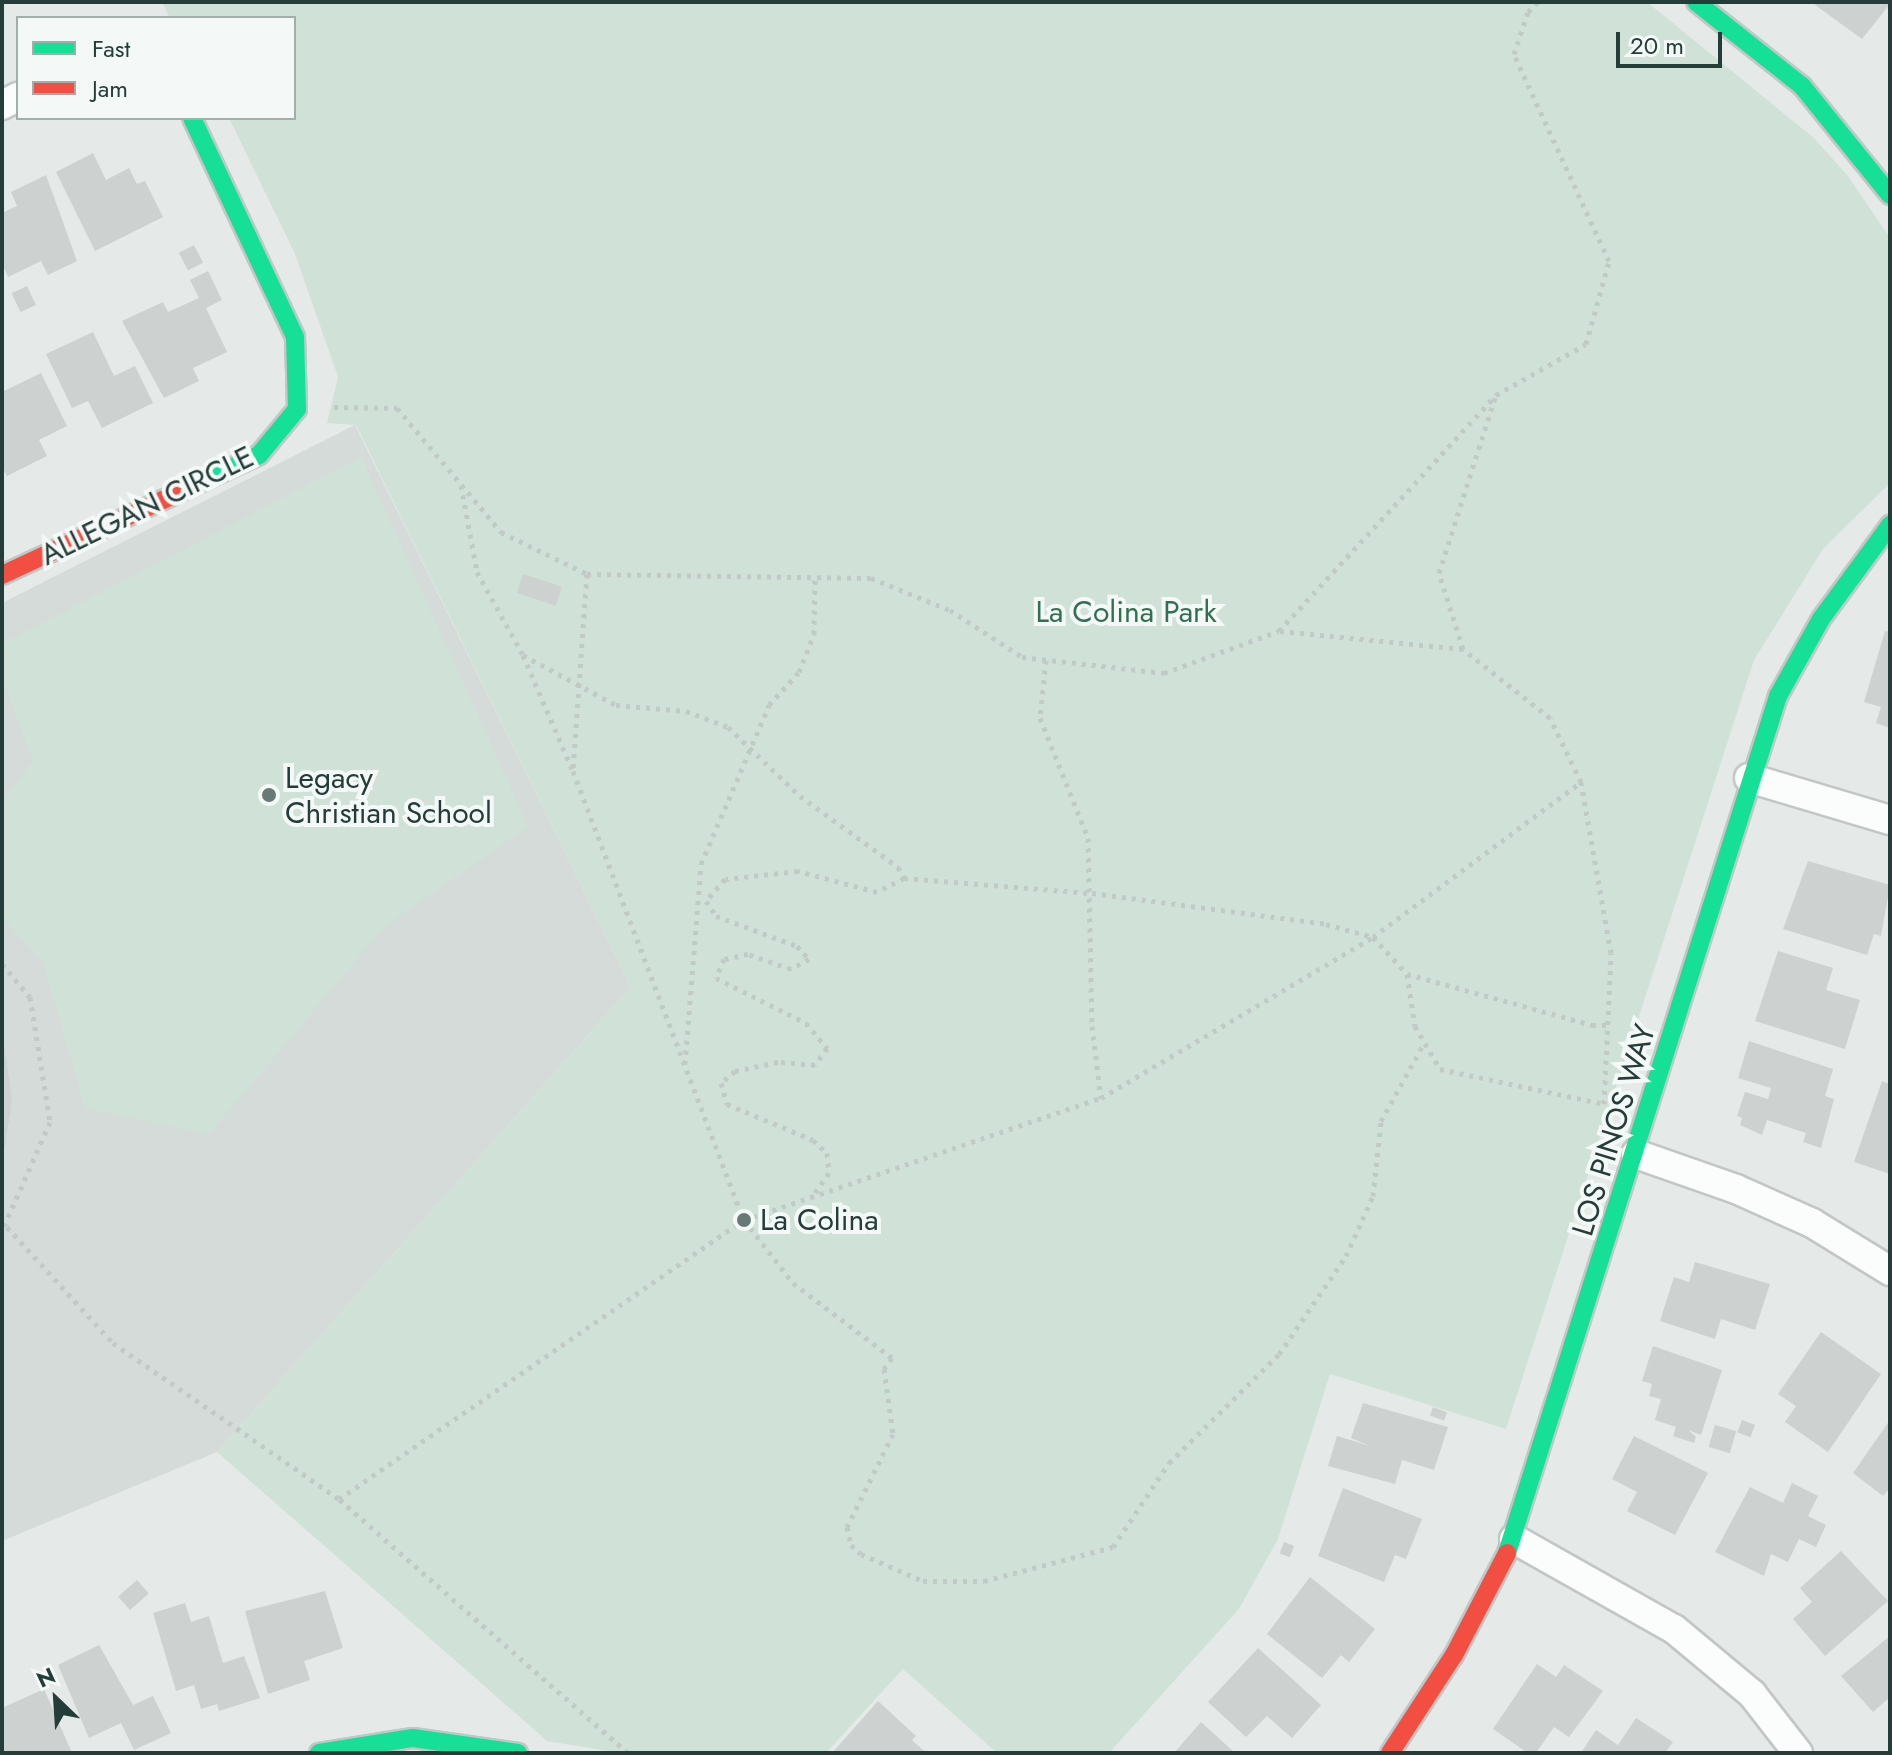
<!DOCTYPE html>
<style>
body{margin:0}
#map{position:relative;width:1892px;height:1755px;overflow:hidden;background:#e5eae8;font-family:Jost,sans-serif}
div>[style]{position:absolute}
.built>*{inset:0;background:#d4dbd8}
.green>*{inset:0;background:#d0e2d7}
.building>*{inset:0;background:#cdd1d0;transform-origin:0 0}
.path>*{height:5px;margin-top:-2.5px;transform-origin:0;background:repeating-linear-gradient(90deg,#c2cac8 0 4px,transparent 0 10px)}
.roads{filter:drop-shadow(2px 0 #c2c7c5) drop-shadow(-2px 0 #c2c7c5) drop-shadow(0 2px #c2c7c5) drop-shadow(0 -2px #c2c7c5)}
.street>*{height:28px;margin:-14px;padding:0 14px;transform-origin:14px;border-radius:14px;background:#fbfcfc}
.fast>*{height:18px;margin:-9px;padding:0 9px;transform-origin:9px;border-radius:9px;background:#16e098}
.jam>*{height:18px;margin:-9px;padding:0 9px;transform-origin:9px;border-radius:9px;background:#f24e42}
.dots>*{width:22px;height:22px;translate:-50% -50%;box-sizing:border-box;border:4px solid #f4f9f7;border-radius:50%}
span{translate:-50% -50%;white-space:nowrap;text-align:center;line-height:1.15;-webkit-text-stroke:8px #f4f9f7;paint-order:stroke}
.street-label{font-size:30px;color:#243d39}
.park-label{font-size:30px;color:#317151}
.poi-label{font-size:30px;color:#243d39}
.left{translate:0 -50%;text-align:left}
.frame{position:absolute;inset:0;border:4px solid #243d39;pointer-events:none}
.legend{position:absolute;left:16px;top:16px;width:280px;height:104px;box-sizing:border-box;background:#f4f9f7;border:2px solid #a1aeab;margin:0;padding:10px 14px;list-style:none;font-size:24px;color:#243d39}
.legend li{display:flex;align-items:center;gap:16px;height:40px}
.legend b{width:40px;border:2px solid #a1aeab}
.north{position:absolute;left:16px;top:1659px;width:80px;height:80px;-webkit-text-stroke:6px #f4f9f7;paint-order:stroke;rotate:335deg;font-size:22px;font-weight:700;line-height:32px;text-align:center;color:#243d39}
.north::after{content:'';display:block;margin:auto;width:28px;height:36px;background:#243d39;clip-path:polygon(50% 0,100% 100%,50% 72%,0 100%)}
.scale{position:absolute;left:1616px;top:32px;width:106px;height:36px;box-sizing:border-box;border:4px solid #243d39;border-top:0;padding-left:10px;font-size:24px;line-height:28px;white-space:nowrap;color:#243d39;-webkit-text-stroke:6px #f4f9f7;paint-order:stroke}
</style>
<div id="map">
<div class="built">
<i style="clip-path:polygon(355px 425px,631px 987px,217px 1452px,2px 1541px,2px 603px)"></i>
</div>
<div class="green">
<i style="clip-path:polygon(162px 2px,1647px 2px,1814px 138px,1848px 176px,1890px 238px,1890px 483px,1823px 549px,1754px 660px,1506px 1429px,1330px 1374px,1278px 1539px,1239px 1609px,1109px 1753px,997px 1753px,903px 1669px,826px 1753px,620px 1753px,547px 1741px,217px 1452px,631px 987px,356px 425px,327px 423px,338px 377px,295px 254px,229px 118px,294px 118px,294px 18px,170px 18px)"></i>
<i style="clip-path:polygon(361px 457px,528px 827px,386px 925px,209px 1134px,85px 1108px,43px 962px,2px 917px,2px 802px,33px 761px,2px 677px,2px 644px)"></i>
</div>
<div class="building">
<i style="clip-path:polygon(1811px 2px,1890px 2px,1890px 4px,1862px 39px)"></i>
<i style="clip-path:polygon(93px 153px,106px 180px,129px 168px,137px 184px,145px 181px,163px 217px,95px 251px,56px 172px)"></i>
<i style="clip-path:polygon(46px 175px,77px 261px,48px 275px,41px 261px,8px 277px,2px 263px,2px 213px,17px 206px,11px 192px)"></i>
<i style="left:194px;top:245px;width:20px;height:17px;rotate:63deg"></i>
<i style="clip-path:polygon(208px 271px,222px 300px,206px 308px,227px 352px,193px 368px,199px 381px,164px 398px,122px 321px,163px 302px,168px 312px,199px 298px,190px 280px)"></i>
<i style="left:27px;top:286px;width:21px;height:17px;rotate:65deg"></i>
<i style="clip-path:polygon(93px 332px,114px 376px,135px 366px,153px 403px,102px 428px,88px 401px,72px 408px,46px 354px)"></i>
<i style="clip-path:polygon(41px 373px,67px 426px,39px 440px,47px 456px,7px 476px,2px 467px,2px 392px)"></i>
<i style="left:523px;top:574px;width:41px;height:20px;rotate:18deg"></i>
<i style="clip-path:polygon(1885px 631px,1890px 632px,1890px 728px,1876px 723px,1881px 707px,1864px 702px)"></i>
<i style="clip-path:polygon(1808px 861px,1890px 885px,1881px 936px,1874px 934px,1867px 955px,1783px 929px)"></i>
<i style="clip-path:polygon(1778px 951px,1833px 968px,1826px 990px,1860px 1000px,1845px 1049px,1755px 1021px)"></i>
<i style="clip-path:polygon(3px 1038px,12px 1100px,3px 1157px,2px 1038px)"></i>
<i style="clip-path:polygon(1749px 1041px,1833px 1069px,1825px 1096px,1834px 1099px,1821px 1148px,1803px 1142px,1806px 1133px,1767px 1120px,1762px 1135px,1740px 1125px,1742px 1118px,1737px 1116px,1745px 1092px,1768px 1099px,1771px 1088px,1738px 1078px)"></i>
<i style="clip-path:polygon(1882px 1081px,1890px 1084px,1890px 1174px,1854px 1162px)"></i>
<i style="clip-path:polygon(1695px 1262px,1770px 1284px,1755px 1330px,1721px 1319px,1715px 1339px,1660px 1321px,1674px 1277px,1689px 1282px)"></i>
<i style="clip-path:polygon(1821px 1332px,1881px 1374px,1828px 1452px,1785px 1422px,1796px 1406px,1778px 1394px)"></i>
<i style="clip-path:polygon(1653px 1346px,1722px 1370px,1701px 1435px,1688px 1430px,1696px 1437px,1694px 1443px,1673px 1436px,1676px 1427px,1655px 1420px,1661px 1399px,1649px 1396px,1652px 1384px,1642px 1381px)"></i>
<i style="clip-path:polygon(1363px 1403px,1448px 1427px,1434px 1470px,1402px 1460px,1395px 1484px,1328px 1466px,1337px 1436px,1370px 1446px,1351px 1438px)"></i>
<i style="left:1433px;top:1407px;width:15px;height:9px;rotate:20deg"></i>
<i style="left:1742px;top:1420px;width:14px;height:13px;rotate:21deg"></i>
<i style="clip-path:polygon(1890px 1420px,1890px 1488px,1883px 1496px,1853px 1473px)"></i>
<i style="left:1715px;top:1425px;width:22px;height:23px;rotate:16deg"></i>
<i style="clip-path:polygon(1634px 1436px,1708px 1473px,1675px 1535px,1627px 1511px,1637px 1492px,1612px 1479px)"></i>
<i style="clip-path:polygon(1792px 1483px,1818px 1496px,1808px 1516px,1826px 1525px,1816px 1547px,1799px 1539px,1788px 1562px,1771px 1554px,1764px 1576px,1715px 1552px,1750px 1487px,1783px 1503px)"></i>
<i style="clip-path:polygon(1343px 1488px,1422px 1519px,1406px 1559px,1395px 1555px,1384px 1582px,1318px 1556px)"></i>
<i style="left:1284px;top:1542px;width:11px;height:12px;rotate:22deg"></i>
<i style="clip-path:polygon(1841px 1551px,1888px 1601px,1825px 1656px,1793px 1619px,1812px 1602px,1800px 1588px)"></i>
<i style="clip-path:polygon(1310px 1577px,1375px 1629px,1349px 1662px,1341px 1655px,1322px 1678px,1267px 1634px)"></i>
<i style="left:137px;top:1580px;width:18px;height:25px;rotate:49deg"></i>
<i style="clip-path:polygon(325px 1591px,343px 1648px,304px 1661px,310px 1680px,268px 1694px,245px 1611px)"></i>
<i style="clip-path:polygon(185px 1603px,191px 1622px,209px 1616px,223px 1663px,244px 1656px,260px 1698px,219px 1711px,217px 1704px,201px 1709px,194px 1685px,176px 1691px,153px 1613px)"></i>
<i style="clip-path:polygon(1890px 1636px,1890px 1697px,1873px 1712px,1841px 1676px)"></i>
<i style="clip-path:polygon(99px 1645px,133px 1705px,153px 1696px,171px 1733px,134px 1750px,121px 1723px,89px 1738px,58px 1665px)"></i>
<i style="clip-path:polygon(1258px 1648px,1321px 1705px,1292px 1738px,1267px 1716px,1246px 1737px,1208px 1702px)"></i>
<i style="clip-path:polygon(1537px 1664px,1556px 1677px,1564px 1665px,1603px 1691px,1569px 1737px,1554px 1727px,1536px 1753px,1528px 1753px,1493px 1729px)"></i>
<i style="clip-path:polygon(44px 1689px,72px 1753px,2px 1753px,2px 1708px)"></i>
<i style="clip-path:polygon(878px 1701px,916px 1736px,912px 1740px,924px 1751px,832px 1753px)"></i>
<i style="clip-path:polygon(1636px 1718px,1673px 1742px,1665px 1753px,1581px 1753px,1596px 1730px,1618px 1745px)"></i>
<i style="clip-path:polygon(1201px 1722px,1235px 1753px,1174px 1753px)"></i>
</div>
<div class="path">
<i style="left:334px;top:407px;width:63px;rotate:0.9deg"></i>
<i style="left:397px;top:408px;width:162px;rotate:50deg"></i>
<i style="left:501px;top:532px;width:96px;rotate:26deg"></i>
<i style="left:587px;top:574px;width:284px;rotate:0.8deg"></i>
<i style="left:871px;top:578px;width:85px;rotate:22.1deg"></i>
<i style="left:950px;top:610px;width:86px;rotate:33.1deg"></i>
<i style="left:1022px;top:657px;width:143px;rotate:6.4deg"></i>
<i style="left:1164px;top:673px;width:122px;rotate:-20.1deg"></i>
<i style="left:1279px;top:631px;width:321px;rotate:-47.4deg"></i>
<i style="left:1496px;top:395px;width:103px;rotate:-29.5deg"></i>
<i style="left:1586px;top:344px;width:86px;rotate:-74.5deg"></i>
<i style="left:1609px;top:261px;width:228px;rotate:-114.7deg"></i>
<i style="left:1514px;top:54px;width:44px;rotate:-71.6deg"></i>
<i style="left:1528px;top:12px;width:14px;rotate:-45deg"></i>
<i style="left:461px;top:485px;width:88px;rotate:79.6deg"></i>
<i style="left:477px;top:572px;width:95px;rotate:61deg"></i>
<i style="left:587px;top:574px;width:197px;rotate:94.1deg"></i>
<i style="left:573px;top:771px;width:480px;rotate:69.2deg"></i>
<i style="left:744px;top:1220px;width:80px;rotate:52.1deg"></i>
<i style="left:793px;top:1283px;width:124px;rotate:37.1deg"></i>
<i style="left:892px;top:1358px;width:14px;rotate:126deg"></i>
<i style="left:884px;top:1369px;width:66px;rotate:82.1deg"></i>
<i style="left:893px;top:1434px;width:104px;rotate:116.3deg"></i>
<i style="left:847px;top:1527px;width:18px;rotate:77deg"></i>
<i style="left:851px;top:1545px;width:13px;rotate:42deg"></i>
<i style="left:861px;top:1554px;width:68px;rotate:23.5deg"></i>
<i style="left:923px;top:1581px;width:61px"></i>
<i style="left:984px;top:1581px;width:133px;rotate:-14.8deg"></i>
<i style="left:1113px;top:1547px;width:101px;rotate:-56.3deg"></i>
<i style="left:1169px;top:1463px;width:155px;rotate:-44.7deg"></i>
<i style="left:1279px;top:1354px;width:119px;rotate:-55.6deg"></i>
<i style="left:1346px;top:1256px;width:66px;rotate:-65.8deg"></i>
<i style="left:1373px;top:1196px;width:75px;rotate:-83.9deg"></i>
<i style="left:1381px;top:1121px;width:89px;rotate:-61.1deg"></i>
<i style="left:1463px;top:649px;width:80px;rotate:-107.5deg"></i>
<i style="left:1439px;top:573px;width:184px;rotate:-72.3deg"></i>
<i style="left:1046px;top:660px;width:58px;rotate:95.9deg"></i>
<i style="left:1040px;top:718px;width:129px;rotate:68.2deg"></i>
<i style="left:1088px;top:838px;width:188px;rotate:88.8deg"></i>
<i style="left:1092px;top:1026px;width:73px;rotate:82.9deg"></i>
<i style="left:572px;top:769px;width:124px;rotate:-113.3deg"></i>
<i style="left:523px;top:655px;width:106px;rotate:28.3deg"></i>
<i style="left:616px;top:705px;width:70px;rotate:4.9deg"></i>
<i style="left:686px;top:711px;width:45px;rotate:20.9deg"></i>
<i style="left:728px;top:727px;width:100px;rotate:43.8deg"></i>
<i style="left:800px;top:796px;width:121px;rotate:35.9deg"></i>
<i style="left:898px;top:867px;width:13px;rotate:61deg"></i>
<i style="left:904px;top:878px;width:30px;rotate:153deg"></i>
<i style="left:877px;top:892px;width:82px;rotate:-165.1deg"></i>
<i style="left:798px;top:871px;width:73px;rotate:173.7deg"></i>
<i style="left:725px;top:879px;width:29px;rotate:131deg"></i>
<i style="left:706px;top:901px;width:18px;rotate:56deg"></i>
<i style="left:716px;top:916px;width:86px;rotate:20.3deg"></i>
<i style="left:797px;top:946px;width:18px;rotate:47deg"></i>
<i style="left:809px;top:959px;width:21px;rotate:151deg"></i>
<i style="left:791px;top:969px;width:46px;rotate:-160.8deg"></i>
<i style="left:748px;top:954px;width:25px;rotate:168deg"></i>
<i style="left:724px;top:959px;width:21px;rotate:113deg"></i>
<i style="left:716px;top:978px;width:101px;rotate:26.6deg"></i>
<i style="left:806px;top:1023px;width:33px;rotate:50deg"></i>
<i style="left:827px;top:1048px;width:21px;rotate:125deg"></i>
<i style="left:815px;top:1065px;width:37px;rotate:-175deg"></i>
<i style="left:778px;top:1062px;width:44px;rotate:168.2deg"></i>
<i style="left:735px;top:1071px;width:18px;rotate:139deg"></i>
<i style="left:721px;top:1083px;width:22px;rotate:74deg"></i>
<i style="left:727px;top:1104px;width:93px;rotate:22.7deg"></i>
<i style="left:813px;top:1140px;width:19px;rotate:43deg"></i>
<i style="left:827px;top:1153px;width:20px;rotate:84deg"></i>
<i style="left:829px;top:1173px;width:28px;rotate:125deg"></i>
<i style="left:904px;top:878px;width:189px;rotate:4.6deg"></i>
<i style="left:1092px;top:893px;width:236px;rotate:7.5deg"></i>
<i style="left:1326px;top:924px;width:49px;rotate:15.5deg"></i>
<i style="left:1373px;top:937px;width:50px;rotate:47.4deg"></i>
<i style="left:1407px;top:974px;width:53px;rotate:81.3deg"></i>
<i style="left:1415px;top:1026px;width:50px;rotate:59.8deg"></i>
<i style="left:1440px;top:1069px;width:168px;rotate:12deg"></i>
<i style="left:1604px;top:1104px;width:151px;rotate:-87.3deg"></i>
<i style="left:1611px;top:953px;width:174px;rotate:-100deg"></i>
<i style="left:1581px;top:782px;width:71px;rotate:-115.8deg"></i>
<i style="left:1550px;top:718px;width:111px;rotate:-141.6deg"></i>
<i style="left:1463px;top:649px;width:184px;rotate:-174.4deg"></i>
<i style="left:2px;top:964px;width:43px;rotate:49.7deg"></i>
<i style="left:30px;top:997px;width:127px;rotate:80.9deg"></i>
<i style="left:50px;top:1122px;width:119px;rotate:113.8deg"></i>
<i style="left:1407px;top:974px;width:192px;rotate:15.4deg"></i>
<i style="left:1592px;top:1025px;width:16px"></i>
<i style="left:685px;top:1064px;width:201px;rotate:-85.4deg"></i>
<i style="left:701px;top:864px;width:173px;rotate:-66.8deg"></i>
<i style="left:769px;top:705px;width:45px;rotate:-47.7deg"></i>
<i style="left:799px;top:672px;width:41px;rotate:-68.5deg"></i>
<i style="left:814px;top:634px;width:56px;rotate:-89deg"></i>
<i style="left:7px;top:1227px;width:157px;rotate:47.6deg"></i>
<i style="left:113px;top:1343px;width:275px;rotate:34.6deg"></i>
<i style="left:628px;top:1753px;width:385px;rotate:-138.7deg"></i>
<i style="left:339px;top:1499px;width:492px;rotate:-34.6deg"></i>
<i style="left:744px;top:1220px;width:377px;rotate:-18.9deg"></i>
<i style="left:1101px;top:1098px;width:316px;rotate:-30.6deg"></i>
<i style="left:1373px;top:937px;width:259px;rotate:-36.7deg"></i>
</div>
<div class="roads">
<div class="street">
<i style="left:2px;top:105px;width:18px;rotate:-27deg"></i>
<i style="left:1749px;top:778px;width:147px;rotate:16.6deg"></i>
<i style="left:1636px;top:1154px;width:106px;rotate:19.3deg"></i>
<i style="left:1736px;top:1189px;width:83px;rotate:24.1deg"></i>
<i style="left:1812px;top:1223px;width:92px;rotate:31.6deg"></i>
<i style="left:1514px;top:1539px;width:184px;rotate:29.4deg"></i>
<i style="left:1674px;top:1629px;width:102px;rotate:39.8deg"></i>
<i style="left:1752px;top:1694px;width:75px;rotate:52.1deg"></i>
</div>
<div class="fast">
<i style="left:1696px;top:2px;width:135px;rotate:38.4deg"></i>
<i style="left:1802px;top:86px;width:140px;rotate:51.1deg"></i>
<i style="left:192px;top:118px;width:242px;rotate:64.8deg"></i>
<i style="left:295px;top:337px;width:72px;rotate:88.4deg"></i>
<i style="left:297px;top:409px;width:60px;rotate:129.6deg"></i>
<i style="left:259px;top:455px;width:66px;rotate:155deg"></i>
<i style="left:1507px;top:1553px;width:899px;rotate:-72.45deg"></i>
<i style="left:1778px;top:696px;width:88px;rotate:-60.8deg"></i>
<i style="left:1821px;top:619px;width:117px;rotate:-53.7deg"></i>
<i style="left:319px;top:1753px;width:95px;rotate:-9.1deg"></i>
<i style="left:413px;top:1738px;width:106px;rotate:8.1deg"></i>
</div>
<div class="jam">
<i style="left:2px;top:575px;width:217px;rotate:-25deg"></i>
<i style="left:1390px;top:1753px;width:117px;rotate:-56.9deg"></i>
<i style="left:1454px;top:1655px;width:115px;rotate:-62.5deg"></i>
</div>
</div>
<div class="dots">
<i style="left:269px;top:795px;background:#687a76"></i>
<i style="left:744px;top:1220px;background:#687a76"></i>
</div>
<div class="street-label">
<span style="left:147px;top:506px;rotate:-26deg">ALLEGAN CIRCLE</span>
<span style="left:1614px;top:1130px;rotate:-73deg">LOS PINOS WAY</span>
</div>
<div class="park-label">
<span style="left:1126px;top:612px">La Colina Park</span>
</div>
<div class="poi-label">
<span class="left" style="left:285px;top:795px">Legacy<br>Christian School</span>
<span class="left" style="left:760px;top:1220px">La Colina</span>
</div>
<div class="frame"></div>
<ul class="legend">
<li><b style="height:10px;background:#16e098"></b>Fast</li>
<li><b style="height:10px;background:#f24e42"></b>Jam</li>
</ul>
<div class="north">N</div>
<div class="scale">20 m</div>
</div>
